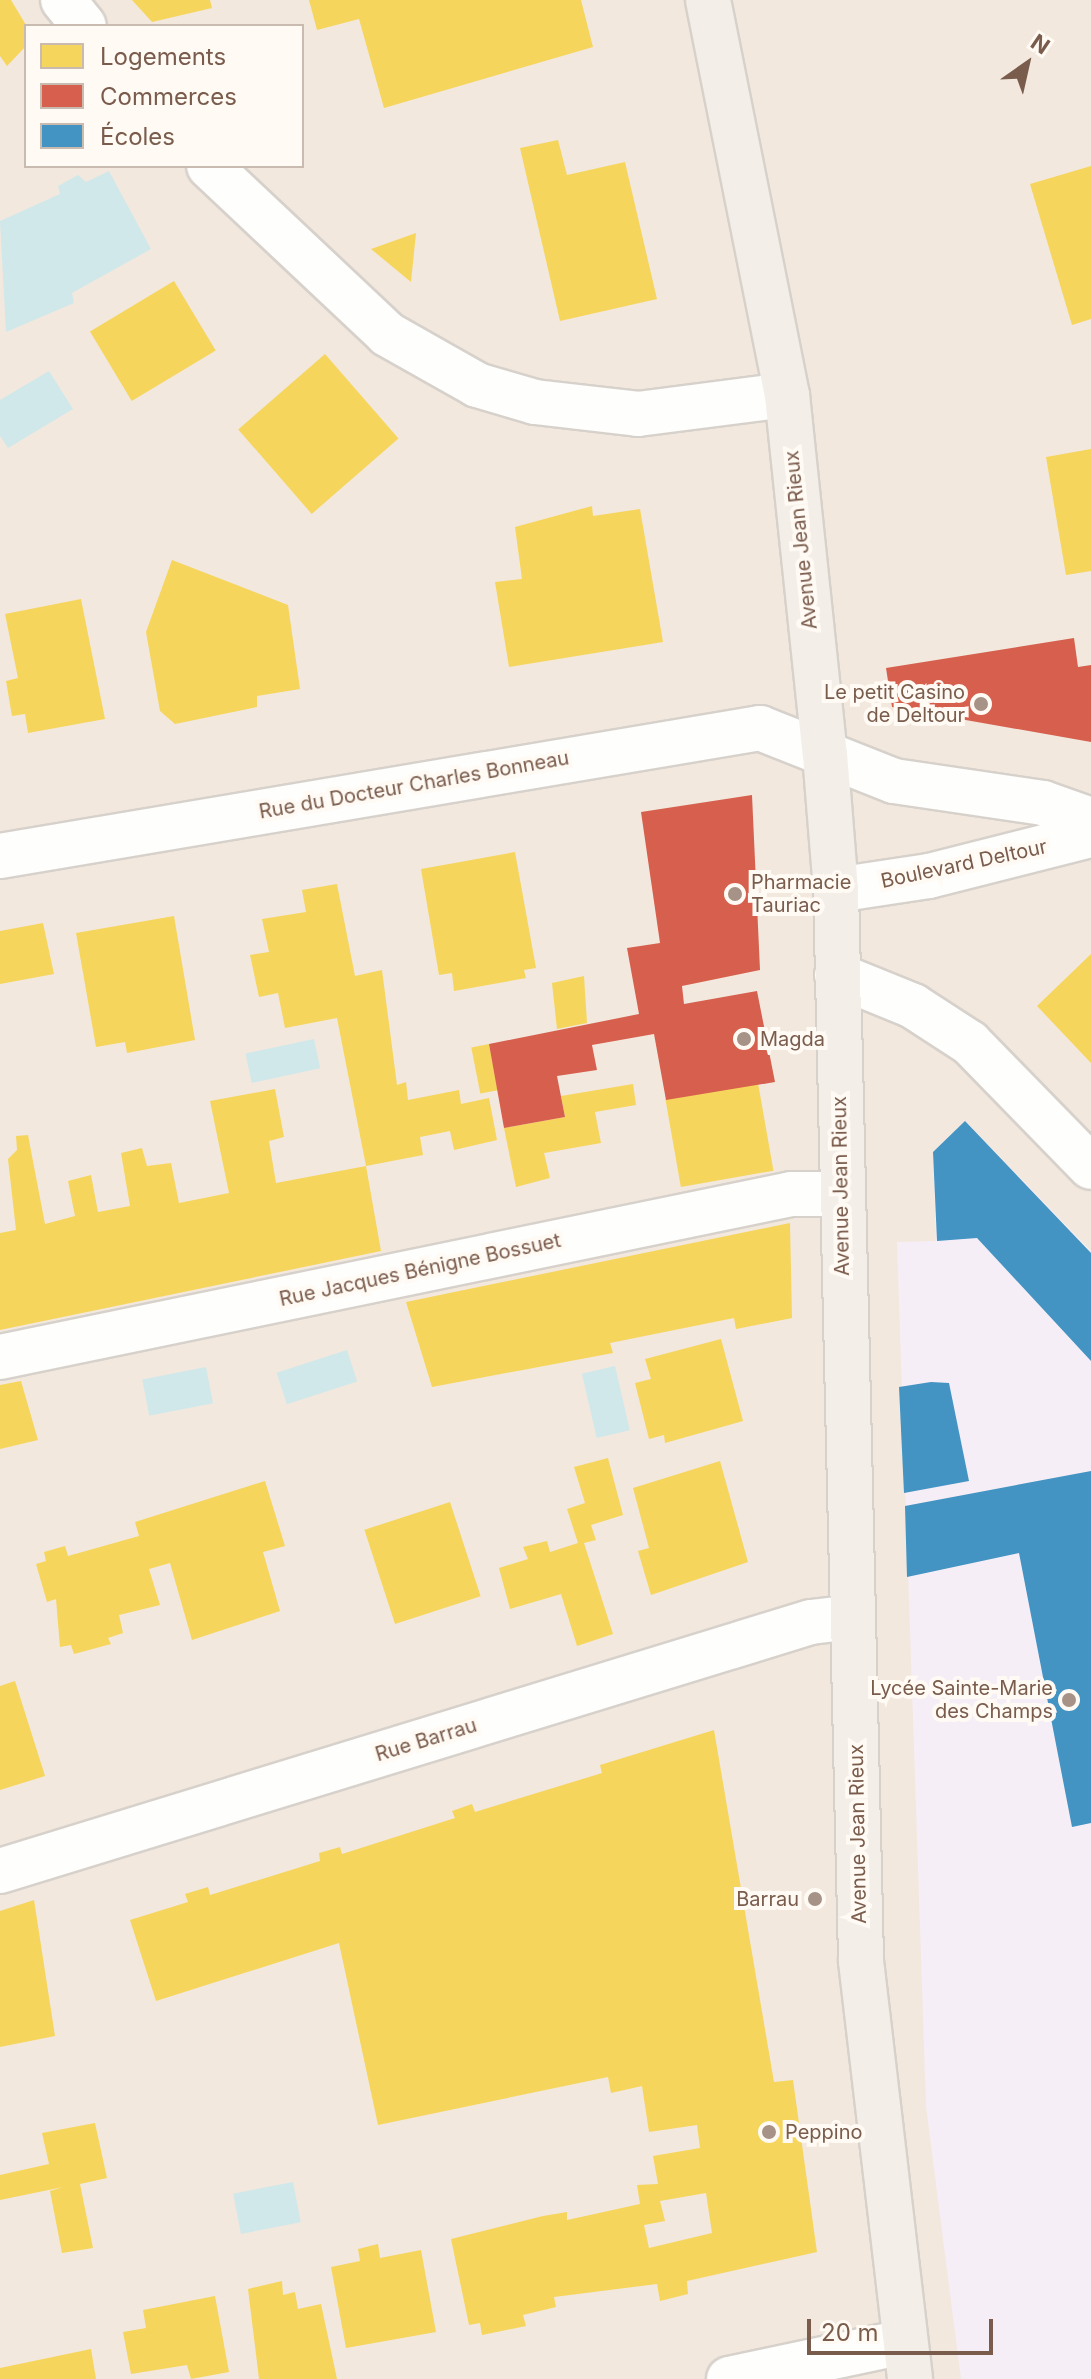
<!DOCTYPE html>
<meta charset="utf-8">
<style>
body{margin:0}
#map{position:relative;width:1091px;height:2379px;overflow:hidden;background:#f9f5f0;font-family:Inter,sans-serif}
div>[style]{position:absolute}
.residential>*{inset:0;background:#f2e8de}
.education>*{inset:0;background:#f6eef6}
.water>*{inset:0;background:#d0e8ea;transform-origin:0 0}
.homes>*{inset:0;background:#f6d55c;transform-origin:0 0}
.shops>*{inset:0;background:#d6604d}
.schools>*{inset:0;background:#4393c3}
.roads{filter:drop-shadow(2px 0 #d7d1cb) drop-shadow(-2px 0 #d7d1cb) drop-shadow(0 2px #d7d1cb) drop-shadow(0 -2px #d7d1cb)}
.minor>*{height:44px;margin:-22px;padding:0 22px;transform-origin:22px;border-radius:22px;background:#fefefd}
.major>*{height:44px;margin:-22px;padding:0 22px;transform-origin:22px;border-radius:22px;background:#f3eee8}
.dots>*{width:22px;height:22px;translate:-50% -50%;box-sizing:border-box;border:4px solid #fffaf3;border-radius:50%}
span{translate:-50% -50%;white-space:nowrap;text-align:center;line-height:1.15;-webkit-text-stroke:8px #fffaf3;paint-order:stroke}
.street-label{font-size:20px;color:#7a5c4d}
.poi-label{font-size:20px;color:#7a5c4d}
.right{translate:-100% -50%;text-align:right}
.left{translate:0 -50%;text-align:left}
.legend{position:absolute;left:24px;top:24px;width:280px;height:144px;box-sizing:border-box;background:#fffaf3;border:2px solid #cabbb1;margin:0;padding:10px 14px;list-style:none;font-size:24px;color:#7a5c4d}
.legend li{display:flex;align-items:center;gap:16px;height:40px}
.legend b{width:40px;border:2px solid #cabbb1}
.north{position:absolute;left:987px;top:24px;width:80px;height:80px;-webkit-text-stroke:6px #fffaf3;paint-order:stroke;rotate:34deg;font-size:22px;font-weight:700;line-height:32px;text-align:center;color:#7a5c4d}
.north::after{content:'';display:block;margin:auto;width:28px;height:36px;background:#7a5c4d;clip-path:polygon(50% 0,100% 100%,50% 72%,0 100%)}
.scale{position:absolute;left:807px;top:2319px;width:186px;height:36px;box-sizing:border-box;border:4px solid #7a5c4d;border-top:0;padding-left:10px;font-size:24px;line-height:28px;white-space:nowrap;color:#7a5c4d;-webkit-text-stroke:6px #fffaf3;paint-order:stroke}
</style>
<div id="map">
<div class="residential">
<i style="clip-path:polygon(evenodd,0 0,1091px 0,1091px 2379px,0 2379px,0 0,26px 26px,302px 26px,302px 166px,26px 166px,26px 26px)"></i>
</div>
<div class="education">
<i style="clip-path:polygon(965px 1121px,1091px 1251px,1091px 2379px,961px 2379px,926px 2106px,897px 1242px,936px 1241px,933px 1152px)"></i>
</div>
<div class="water">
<i style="clip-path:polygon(109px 171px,151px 249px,72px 293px,74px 303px,6px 332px,0 221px,60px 194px,58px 186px,78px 175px,86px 182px)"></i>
<i style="clip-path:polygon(49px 371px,73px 409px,8px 448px,0 436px,0 400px)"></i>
<i style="left:314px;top:1039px;width:30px;height:70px;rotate:78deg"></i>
<i style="left:347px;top:1350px;width:33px;height:74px;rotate:72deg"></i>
<i style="left:615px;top:1366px;width:66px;height:34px;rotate:77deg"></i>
<i style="left:206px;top:1367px;width:37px;height:65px;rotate:79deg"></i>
<i style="left:293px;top:2182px;width:41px;height:61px;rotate:79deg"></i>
</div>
<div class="homes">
<i style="clip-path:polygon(0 0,11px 0,26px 25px,26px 46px,7px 66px,0 56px)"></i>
<i style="clip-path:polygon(132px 0,210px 0,212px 8px,152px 22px)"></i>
<i style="clip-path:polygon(309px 0,581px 0,593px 47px,384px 108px,359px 19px,317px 30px)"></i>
<i style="clip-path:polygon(558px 140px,567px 175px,625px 162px,657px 299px,560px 321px,520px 148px)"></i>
<i style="clip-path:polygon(1091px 166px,1091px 319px,1072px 325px,1030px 184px)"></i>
<i style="clip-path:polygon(416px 233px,411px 282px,371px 249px)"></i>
<i style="left:174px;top:281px;width:81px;height:98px;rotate:59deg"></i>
<i style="left:325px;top:354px;width:112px;height:115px;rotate:49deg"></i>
<i style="clip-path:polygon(1091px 449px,1091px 571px,1066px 575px,1046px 457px)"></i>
<i style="clip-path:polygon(592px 506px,593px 516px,640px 509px,663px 642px,509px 667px,495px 582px,522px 579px,515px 527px)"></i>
<i style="clip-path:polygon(172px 560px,288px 605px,300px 689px,257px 696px,257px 707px,175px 724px,160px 711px,146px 632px)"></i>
<i style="clip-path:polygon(81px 599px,105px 719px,28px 733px,25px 714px,12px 716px,6px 681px,18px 678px,5px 614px)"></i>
<i style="clip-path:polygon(515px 852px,536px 968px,524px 970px,526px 978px,454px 991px,452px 973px,439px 975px,421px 869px)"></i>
<i style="clip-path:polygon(337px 884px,355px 976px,382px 970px,397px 1085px,406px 1082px,408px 1100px,459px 1090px,461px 1104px,489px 1098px,497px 1140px,454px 1150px,450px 1131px,420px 1137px,423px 1155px,366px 1166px,381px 1251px,0 1330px,0 1233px,16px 1230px,8px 1159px,17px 1150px,16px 1136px,28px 1135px,45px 1224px,75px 1216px,68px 1181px,91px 1175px,98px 1212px,130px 1206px,121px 1153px,142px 1148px,147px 1166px,171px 1163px,179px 1203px,229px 1193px,210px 1101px,275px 1089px,284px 1137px,269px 1141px,276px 1183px,366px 1166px,337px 1018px,285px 1028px,278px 993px,259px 997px,250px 955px,269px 952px,262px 919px,306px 912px,302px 890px)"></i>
<i style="clip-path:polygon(174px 916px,195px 1040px,127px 1053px,125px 1042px,96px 1047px,76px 933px)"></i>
<i style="clip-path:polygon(43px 923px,54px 974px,0 984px,0 931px)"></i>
<i style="clip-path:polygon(1091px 954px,1091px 1063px,1037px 1006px)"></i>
<i style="clip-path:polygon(584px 976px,587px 1023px,557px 1029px,552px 983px)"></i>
<i style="left:489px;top:1044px;width:47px;height:18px;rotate:79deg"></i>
<i style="left:758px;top:1083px;width:89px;height:94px;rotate:80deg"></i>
<i style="clip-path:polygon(633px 1084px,636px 1105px,595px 1112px,601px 1143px,544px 1153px,550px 1178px,516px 1187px,504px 1128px,565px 1117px,561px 1096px)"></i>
<i style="clip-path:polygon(790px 1223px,792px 1318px,736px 1329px,734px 1318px,610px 1343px,613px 1353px,432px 1387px,406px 1302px)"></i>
<i style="clip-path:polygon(721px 1339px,743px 1421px,665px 1443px,664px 1435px,649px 1439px,635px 1383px,651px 1379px,645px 1359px)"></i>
<i style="clip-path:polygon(21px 1381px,38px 1440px,0 1449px,0 1385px)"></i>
<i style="clip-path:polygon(608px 1458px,623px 1515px,591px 1525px,596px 1540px,584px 1543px,613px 1634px,577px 1646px,561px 1594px,510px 1609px,499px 1568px,528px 1559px,523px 1547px,547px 1541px,550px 1552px,578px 1543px,567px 1509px,585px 1503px,574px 1467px)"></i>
<i style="clip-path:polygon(720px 1461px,748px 1562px,651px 1595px,638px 1551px,649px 1548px,633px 1488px)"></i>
<i style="clip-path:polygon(265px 1481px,285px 1546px,263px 1552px,280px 1611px,192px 1640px,170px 1563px,149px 1569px,160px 1605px,119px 1615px,123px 1633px,108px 1638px,111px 1644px,74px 1654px,71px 1645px,60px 1647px,56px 1599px,47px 1602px,36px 1564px,46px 1561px,44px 1552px,65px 1546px,68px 1556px,139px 1536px,135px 1522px)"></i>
<i style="left:450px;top:1502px;width:99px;height:90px;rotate:72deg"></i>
<i style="clip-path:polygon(15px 1681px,45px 1776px,0 1790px,0 1686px)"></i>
<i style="clip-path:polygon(evenodd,714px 1730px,774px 2082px,793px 2080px,817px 2252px,687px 2281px,688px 2294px,660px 2301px,657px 2284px,554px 2297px,556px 2307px,523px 2315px,526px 2326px,482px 2335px,480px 2323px,469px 2325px,451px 2239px,543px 2216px,567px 2212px,567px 2220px,640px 2204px,637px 2185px,658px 2184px,653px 2156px,700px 2148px,697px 2125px,649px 2132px,642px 2086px,611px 2093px,608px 2077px,378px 2125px,339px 1943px,156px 2001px,130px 1920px,188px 1902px,185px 1894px,208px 1887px,210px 1895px,320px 1861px,319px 1853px,340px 1847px,342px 1854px,455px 1818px,452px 1811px,472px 1804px,475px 1812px,602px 1773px,600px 1765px,714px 1730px,706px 2193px,712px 2233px,649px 2248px,644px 2225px,665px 2221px,660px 2201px,706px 2193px)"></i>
<i style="clip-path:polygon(34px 1900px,55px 2036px,0 2047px,0 1911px)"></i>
<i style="clip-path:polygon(95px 2123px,107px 2178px,80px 2184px,93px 2248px,62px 2253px,50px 2191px,63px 2187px,0 2200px,0 2175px,49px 2164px,42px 2133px)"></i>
<i style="clip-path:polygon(378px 2244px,380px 2258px,421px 2250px,436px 2332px,346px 2348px,331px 2267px,360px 2261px,358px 2249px)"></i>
<i style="clip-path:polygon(282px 2281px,283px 2295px,295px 2292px,298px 2309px,321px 2304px,337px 2379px,259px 2379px,248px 2289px)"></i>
<i style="clip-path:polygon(215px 2296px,229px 2372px,191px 2379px,187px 2365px,131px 2374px,123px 2332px,146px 2328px,143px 2310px)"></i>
<i style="clip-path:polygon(91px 2349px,96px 2379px,0 2379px,0 2368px)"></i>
</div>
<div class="shops">
<i style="clip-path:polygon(1074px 638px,1078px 667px,1091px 665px,1091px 742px,892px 707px,886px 668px)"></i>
<i style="clip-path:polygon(752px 795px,760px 970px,682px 986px,684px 1004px,757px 991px,775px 1082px,666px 1100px,654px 1034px,592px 1045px,597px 1070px,557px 1076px,565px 1117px,504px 1128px,489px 1044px,639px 1014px,627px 948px,660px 943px,641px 812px)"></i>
</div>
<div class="schools">
<i style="clip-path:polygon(965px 1121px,1091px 1253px,1091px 1361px,977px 1238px,937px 1241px,933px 1152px)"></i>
<i style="clip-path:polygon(931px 1382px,949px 1383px,969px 1481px,904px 1493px,899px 1387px)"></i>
<i style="clip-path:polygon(1091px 1471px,1091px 1823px,1072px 1827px,1019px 1553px,907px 1577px,905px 1506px)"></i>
</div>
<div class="roads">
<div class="minor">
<i style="left:63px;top:0;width:33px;rotate:51deg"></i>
<i style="left:209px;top:166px;width:245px;rotate:43.3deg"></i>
<i style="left:387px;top:334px;width:103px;rotate:29.5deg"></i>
<i style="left:477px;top:385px;width:60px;rotate:16.3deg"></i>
<i style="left:535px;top:402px;width:104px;rotate:6.6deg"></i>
<i style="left:638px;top:414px;width:150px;rotate:-7.3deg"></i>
<i style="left:0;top:856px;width:771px;rotate:-9.56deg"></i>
<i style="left:760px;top:728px;width:144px;rotate:21.6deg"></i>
<i style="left:894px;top:781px;width:151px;rotate:8.4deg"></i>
<i style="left:1043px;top:803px;width:51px;rotate:19.5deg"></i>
<i style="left:836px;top:890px;width:94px;rotate:-8.6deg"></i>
<i style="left:929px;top:876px;width:167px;rotate:-14.2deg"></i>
<i style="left:837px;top:975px;width:82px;rotate:22.2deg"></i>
<i style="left:913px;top:1006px;width:68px;rotate:33deg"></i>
<i style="left:970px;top:1043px;width:173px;rotate:45.7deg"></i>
<i style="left:0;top:1357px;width:808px;rotate:-11.64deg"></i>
<i style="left:791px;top:1194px;width:50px"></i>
<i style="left:0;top:1871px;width:848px;rotate:-17.07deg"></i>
<i style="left:811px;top:1622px;width:42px;rotate:-6.8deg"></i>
<i style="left:729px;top:2379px;width:178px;rotate:-12deg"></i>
</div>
<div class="major">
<i style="left:708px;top:0;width:403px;rotate:78.7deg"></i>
<i style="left:787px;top:395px;width:361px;rotate:84deg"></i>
<i style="left:825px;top:754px;width:136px;rotate:85.4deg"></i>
<i style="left:836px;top:890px;width:1071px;rotate:88.66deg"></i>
<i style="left:861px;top:1961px;width:421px;rotate:83.3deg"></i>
</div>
</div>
<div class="dots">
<i style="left:981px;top:704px;background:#a69286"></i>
<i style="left:735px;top:894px;background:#a69286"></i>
<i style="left:744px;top:1039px;background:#a69286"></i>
<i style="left:1069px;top:1700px;background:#a69286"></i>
<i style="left:815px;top:1899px;background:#a69286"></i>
<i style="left:769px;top:2132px;background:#a69286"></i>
</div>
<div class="street-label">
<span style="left:801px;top:540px;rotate:-96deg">Avenue Jean Rieux</span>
<span style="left:414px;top:785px;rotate:-10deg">Rue du Docteur Charles Bonneau</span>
<span style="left:964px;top:864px;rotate:-12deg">Boulevard Deltour</span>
<span style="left:841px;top:1186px;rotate:-91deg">Avenue Jean Rieux</span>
<span style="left:420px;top:1270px;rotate:-12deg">Rue Jacques Bénigne Bossuet</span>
<span style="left:426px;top:1740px;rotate:-17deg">Rue Barrau</span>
<span style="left:858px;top:1834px;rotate:-91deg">Avenue Jean Rieux</span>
</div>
<div class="poi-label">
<span class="right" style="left:965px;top:704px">Le petit Casino<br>de Deltour</span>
<span class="left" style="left:751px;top:894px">Pharmacie<br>Tauriac</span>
<span class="left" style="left:760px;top:1039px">Magda</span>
<span class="right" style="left:1053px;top:1700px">Lycée Sainte-Marie<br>des Champs</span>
<span class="right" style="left:799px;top:1899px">Barrau</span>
<span class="left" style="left:785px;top:2132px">Peppino</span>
</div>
<ul class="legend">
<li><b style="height:22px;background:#f6d55c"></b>Logements</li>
<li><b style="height:22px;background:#d6604d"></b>Commerces</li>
<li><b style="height:22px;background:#4393c3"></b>Écoles</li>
</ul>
<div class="north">N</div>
<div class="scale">20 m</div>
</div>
